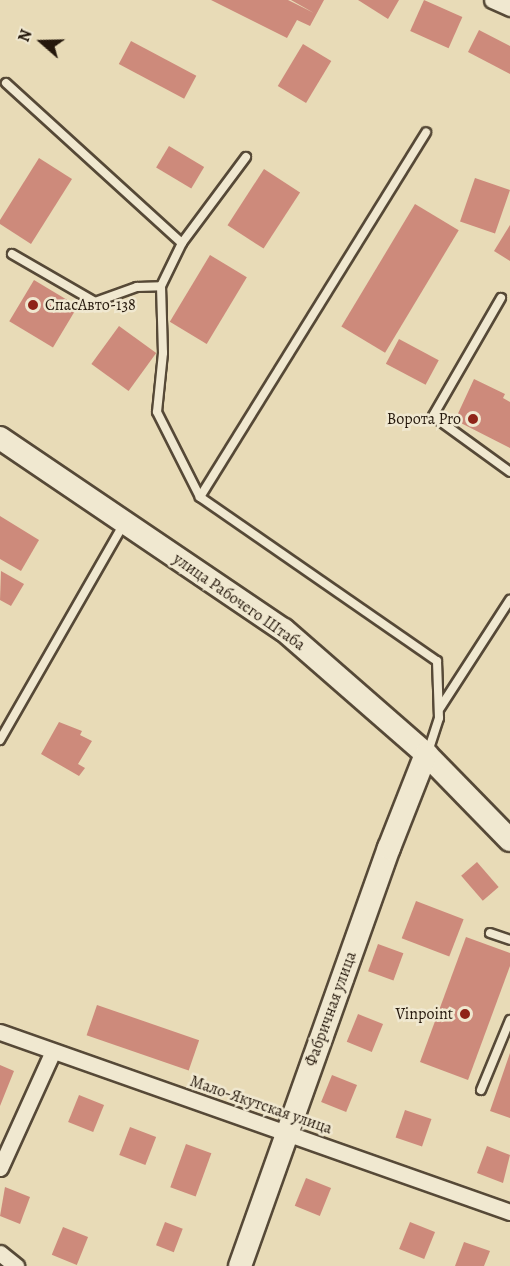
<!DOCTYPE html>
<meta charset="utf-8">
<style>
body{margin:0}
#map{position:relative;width:510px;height:1266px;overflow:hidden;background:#e8dbb7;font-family:Alegreya,serif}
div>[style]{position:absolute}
.building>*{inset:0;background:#cd8a7b;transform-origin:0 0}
.roads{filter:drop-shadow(2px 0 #564937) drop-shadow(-2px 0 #564937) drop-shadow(0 2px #564937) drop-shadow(0 -2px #564937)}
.lane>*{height:8px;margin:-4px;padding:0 4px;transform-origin:4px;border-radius:4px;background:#f0e8d0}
.street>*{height:15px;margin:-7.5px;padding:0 7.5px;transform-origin:7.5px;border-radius:7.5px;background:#f0e8d0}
.secondary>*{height:22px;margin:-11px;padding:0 11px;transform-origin:11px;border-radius:11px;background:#f0e8d0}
.dots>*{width:16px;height:16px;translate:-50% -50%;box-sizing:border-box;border:3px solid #f0e8d0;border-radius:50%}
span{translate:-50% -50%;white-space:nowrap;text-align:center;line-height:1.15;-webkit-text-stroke:5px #f0e8d0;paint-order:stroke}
.poi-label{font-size:16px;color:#25180c}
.left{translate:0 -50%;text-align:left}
.right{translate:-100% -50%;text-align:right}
.street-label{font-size:16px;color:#25180c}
.north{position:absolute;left:12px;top:12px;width:60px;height:60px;-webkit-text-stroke:4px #f0e8d0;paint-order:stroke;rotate:290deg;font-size:16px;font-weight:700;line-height:24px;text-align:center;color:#25180c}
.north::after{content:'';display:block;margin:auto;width:21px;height:27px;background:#25180c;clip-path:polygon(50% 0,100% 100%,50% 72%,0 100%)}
</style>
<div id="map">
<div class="building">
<i style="clip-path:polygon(211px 0,288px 0,314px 13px,291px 0,324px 0,310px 26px,297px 20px,287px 38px)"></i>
<i style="clip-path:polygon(358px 0,399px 0,388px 19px)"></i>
<i style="left:424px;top:0;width:42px;height:34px;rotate:24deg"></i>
<i style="clip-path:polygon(479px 30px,510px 46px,510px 74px,468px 52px)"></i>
<i style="left:131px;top:41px;width:74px;height:26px;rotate:28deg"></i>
<i style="left:303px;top:44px;width:33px;height:49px;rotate:31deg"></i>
<i style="left:169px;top:146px;width:41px;height:25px;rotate:31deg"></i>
<i style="clip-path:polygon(39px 158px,72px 179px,31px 244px,0 224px,0 220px)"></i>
<i style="left:264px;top:169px;width:43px;height:67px;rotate:33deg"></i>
<i style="left:475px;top:178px;width:37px;height:46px;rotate:19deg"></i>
<i style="left:415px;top:204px;width:51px;height:143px;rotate:31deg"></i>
<i style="clip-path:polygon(510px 225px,510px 261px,494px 251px)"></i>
<i style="left:210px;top:255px;width:43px;height:78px;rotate:31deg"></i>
<i style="left:34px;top:280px;width:51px;height:48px;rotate:31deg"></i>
<i style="left:119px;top:326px;width:46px;height:47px;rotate:36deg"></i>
<i style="left:399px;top:339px;width:45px;height:28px;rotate:28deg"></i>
<i style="clip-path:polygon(474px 379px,505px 394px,503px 398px,510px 402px,510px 448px,455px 420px)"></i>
<i style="clip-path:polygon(0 516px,39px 540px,21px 571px,0 559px)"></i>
<i style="clip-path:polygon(1px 571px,24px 584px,11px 606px,0 600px)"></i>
<i style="clip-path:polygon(59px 722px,82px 731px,80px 735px,92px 741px,78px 764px,85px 768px,79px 776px,41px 754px)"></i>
<i style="left:477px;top:862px;width:33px;height:21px;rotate:49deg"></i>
<i style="left:416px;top:901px;width:51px;height:40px;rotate:21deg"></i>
<i style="clip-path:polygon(466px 937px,510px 953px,510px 966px,468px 1080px,420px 1062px)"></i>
<i style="left:378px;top:944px;width:27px;height:29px;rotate:20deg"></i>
<i style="left:97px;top:1005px;width:108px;height:32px;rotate:19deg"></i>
<i style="left:358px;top:1014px;width:27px;height:30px;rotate:22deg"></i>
<i style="clip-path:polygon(510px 1053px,510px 1118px,490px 1111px)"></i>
<i style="clip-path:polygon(0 1065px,14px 1071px,0 1106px)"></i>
<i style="left:332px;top:1075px;width:27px;height:29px;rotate:22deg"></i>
<i style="left:79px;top:1095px;width:27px;height:29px;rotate:22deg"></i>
<i style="left:405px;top:1110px;width:28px;height:29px;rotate:19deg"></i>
<i style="left:130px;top:1127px;width:28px;height:30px;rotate:21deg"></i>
<i style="left:186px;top:1144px;width:27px;height:46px;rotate:20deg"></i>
<i style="clip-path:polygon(487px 1146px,510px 1155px,503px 1183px,477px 1173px)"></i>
<i style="left:306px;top:1178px;width:27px;height:30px;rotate:22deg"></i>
<i style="clip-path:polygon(5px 1187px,30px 1197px,20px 1224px,0 1216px)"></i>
<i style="left:165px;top:1222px;width:19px;height:25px;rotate:21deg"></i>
<i style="left:410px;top:1222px;width:27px;height:29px;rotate:22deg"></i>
<i style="left:63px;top:1227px;width:27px;height:30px;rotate:22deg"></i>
<i style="clip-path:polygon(464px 1242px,490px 1251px,484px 1266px,455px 1266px)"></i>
</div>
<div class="roads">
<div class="lane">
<i style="left:6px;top:83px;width:238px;rotate:42.3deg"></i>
<i style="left:246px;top:157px;width:107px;rotate:126.7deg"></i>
<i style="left:182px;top:243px;width:48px;rotate:116deg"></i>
<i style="left:161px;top:286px;width:67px;rotate:88.3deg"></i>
<i style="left:163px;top:353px;width:59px;rotate:95.8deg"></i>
<i style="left:157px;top:412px;width:95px;rotate:63.2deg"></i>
<i style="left:200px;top:497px;width:288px;rotate:34.7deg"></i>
<i style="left:437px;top:661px;width:57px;rotate:88deg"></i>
<i style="left:439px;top:718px;width:35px;rotate:108deg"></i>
<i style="left:12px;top:254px;width:96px;rotate:30deg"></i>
<i style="left:95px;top:302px;width:45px;rotate:-19.7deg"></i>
<i style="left:137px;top:287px;width:24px;rotate:-2deg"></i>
<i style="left:501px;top:298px;width:136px;rotate:120deg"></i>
<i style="left:433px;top:416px;width:95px;rotate:36deg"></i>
<i style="left:200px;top:497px;width:429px;rotate:-58.2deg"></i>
<i style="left:440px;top:708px;width:129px;rotate:-57.1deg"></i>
<i style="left:0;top:740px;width:248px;rotate:-60.2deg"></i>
<i style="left:490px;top:933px;width:21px;rotate:19deg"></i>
<i style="left:481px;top:1090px;width:76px;rotate:-67.5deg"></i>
</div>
<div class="street">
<i style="left:492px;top:0;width:20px;rotate:24deg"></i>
<i style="left:0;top:1032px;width:541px;rotate:19.44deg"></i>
<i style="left:0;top:1168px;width:128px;rotate:-65.6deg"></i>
<i style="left:0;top:1253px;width:21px;rotate:39deg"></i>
</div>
<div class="secondary">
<i style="left:0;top:438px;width:343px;rotate:34.1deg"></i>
<i style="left:284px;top:630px;width:189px;rotate:41.1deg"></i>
<i style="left:426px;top:754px;width:120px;rotate:45.7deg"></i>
<i style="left:240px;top:1266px;width:444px;rotate:-70.4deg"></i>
<i style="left:389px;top:848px;width:101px;rotate:-68.5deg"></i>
</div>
</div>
<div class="dots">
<i style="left:33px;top:305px;background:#8f2418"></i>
<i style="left:473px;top:419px;background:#8f2418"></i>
<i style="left:465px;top:1014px;background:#8f2418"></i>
</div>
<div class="poi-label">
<span class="left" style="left:45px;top:305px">СпасАвто-138</span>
<span class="right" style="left:461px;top:419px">Ворота Pro</span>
<span class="right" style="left:453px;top:1014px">Vinpoint</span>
</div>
<div class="street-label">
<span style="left:239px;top:602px;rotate:35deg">улица Рабочего Штаба</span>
<span style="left:331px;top:1009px;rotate:-70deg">Фабричная улица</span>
<span style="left:261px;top:1105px;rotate:19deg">Мало-Якутская улица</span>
</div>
<div class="north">N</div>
</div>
